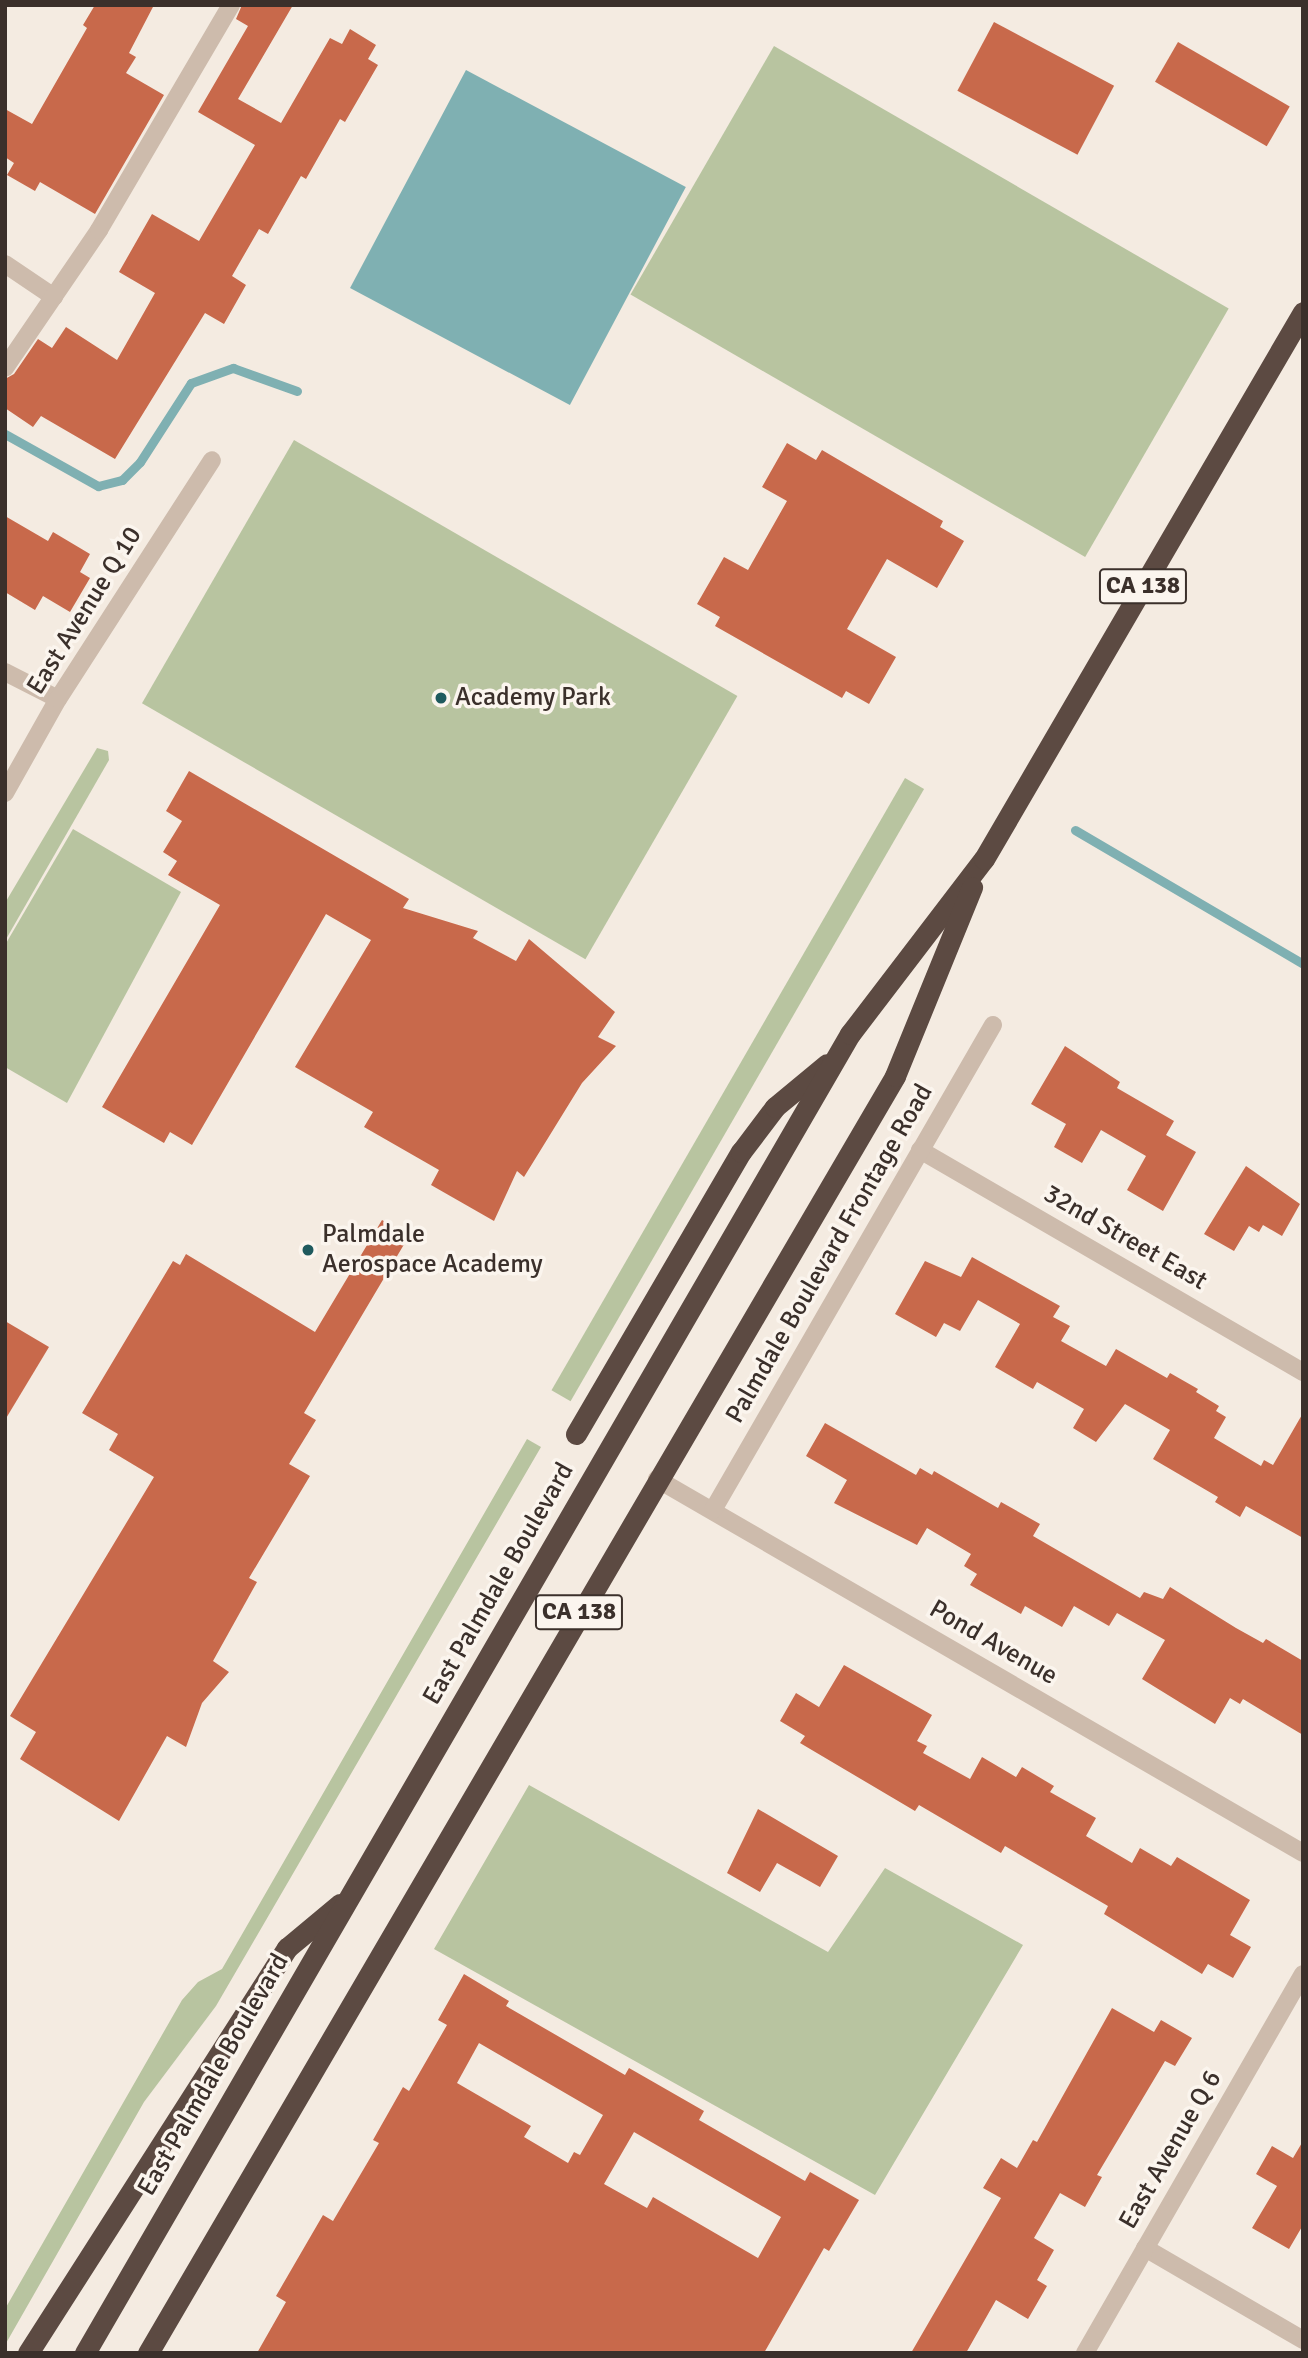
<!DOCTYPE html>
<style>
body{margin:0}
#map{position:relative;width:1308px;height:2358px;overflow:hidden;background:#f4ebe1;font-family:Signika,sans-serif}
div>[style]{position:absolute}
.green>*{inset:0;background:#b8c4a0;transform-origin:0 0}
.water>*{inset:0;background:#7fb0b2;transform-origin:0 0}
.stream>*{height:9px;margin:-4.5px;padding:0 4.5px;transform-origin:4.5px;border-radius:4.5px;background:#7fb0b2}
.building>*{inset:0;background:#c8694b;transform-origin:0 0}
.minor>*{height:18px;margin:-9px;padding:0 9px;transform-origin:9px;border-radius:9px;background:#cdbbac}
.highway>*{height:21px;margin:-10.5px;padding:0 10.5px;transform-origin:10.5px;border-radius:10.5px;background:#5c4a42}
.dots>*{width:19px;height:19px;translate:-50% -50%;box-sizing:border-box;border:4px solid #fbf5ee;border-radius:50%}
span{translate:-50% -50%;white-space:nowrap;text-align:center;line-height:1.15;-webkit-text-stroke:7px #fbf5ee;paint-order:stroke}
.shield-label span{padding:2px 5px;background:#fbf5ee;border:2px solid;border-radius:5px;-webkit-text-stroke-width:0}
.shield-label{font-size:24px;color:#3b302b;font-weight:700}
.street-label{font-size:26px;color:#3b302b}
.poi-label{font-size:26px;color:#3b302b}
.left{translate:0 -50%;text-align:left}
.frame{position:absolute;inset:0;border:7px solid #3b302b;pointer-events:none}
</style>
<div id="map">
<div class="green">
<i style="left:774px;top:46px;width:525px;height:287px;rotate:30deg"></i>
<i style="left:294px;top:440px;width:512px;height:304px;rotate:30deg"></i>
<i style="clip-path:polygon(97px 748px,108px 751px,109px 760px,5px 941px,5px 903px)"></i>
<i style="left:905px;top:778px;width:22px;height:707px;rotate:30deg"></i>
<i style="clip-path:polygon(73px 829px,181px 892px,67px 1103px,5px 1067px,5px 945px)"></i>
<i style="clip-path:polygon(527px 1439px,541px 1447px,216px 2006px,144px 2102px,5px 2345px,5px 2309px,182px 2000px,198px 1982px,222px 1969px)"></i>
<i style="clip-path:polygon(529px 1785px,828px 1952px,885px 1868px,1023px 1945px,875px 2195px,434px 1949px)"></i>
</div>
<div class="water">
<i style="left:466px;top:70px;width:249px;height:247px;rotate:28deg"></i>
</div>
<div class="stream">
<i style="left:5px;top:434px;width:107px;rotate:29.2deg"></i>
<i style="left:98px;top:486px;width:25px;rotate:-14deg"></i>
<i style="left:122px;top:480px;width:25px;rotate:-45deg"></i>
<i style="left:140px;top:462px;width:94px;rotate:-57.2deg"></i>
<i style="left:191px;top:383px;width:45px;rotate:-19.7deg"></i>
<i style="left:233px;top:368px;width:68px;rotate:19.8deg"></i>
<i style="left:1075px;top:830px;width:264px;rotate:30.4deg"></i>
</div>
<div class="building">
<i style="clip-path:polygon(95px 5px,154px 5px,129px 53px,136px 57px,126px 73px,164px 95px,95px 214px,40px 182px,35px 191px,7px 175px,14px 163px,5px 157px,5px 109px,32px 124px,87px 28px,83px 25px)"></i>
<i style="clip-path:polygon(242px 5px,293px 5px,238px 99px,281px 123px,330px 38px,342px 44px,350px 29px,376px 45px,368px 59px,378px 65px,345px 122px,340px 119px,306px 179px,301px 176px,268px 234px,259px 229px,232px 276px,246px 285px,224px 324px,205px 313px,115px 459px,41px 416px,33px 427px,5px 408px,5px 379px,14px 374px,38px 339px,52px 348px,66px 327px,117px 360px,155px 293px,119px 272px,152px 214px,199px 241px,255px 145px,198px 112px,248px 26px,236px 19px)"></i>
<i style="left:994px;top:22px;width:136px;height:78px;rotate:28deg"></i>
<i style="left:1178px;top:42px;width:129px;height:46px;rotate:30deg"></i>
<i style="clip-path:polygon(787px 443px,816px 460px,822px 450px,943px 521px,940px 527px,964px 541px,937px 588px,887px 559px,847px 629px,896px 657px,869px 704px,846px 691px,842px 698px,715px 626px,720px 617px,697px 604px,724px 557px,748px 570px,787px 501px,762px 487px)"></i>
<i style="clip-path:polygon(5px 516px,48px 541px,53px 532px,90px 554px,80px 572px,90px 578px,70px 612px,43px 596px,35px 610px,5px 592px)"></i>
<i style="clip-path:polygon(189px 771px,409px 899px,403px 908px,478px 931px,473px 938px,516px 961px,529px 939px,615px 1012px,598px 1037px,616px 1046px,582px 1083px,524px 1177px,517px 1171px,494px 1221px,431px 1185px,439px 1170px,364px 1127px,373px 1112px,295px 1067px,371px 940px,326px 914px,192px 1145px,170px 1132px,164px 1143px,102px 1107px,220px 905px,168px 875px,177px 861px,163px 852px,182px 821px,166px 811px)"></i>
<i style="clip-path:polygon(1065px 1046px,1120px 1082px,1117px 1088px,1174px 1121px,1166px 1135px,1196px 1152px,1163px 1211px,1127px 1190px,1146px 1156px,1101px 1130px,1082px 1163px,1054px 1147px,1066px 1124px,1031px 1104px)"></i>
<i style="clip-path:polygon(1246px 1166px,1300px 1204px,1282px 1236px,1263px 1225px,1259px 1232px,1249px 1226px,1234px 1251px,1204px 1234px)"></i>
<i style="clip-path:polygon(382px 1220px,409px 1236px,304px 1413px,316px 1420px,289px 1464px,310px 1476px,249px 1578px,257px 1582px,213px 1661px,229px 1672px,202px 1703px,186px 1747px,167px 1736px,119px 1821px,20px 1759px,36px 1732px,10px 1716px,154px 1477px,109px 1450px,118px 1434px,82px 1413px,173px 1261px,180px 1265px,186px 1254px,315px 1332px)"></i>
<i style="clip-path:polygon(972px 1257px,1060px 1306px,1053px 1317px,1070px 1326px,1061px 1341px,1106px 1366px,1116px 1349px,1167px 1378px,1170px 1373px,1198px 1389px,1196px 1392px,1219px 1406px,1216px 1411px,1226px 1417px,1214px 1438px,1261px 1466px,1264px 1460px,1273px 1465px,1303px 1413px,1303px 1538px,1246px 1506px,1240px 1517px,1215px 1502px,1218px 1497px,1153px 1459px,1170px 1430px,1125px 1404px,1096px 1442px,1073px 1428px,1084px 1409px,1037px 1382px,1033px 1389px,995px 1367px,1020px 1324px,978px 1300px,960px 1331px,944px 1323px,936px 1337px,895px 1314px,925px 1261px,961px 1277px)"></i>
<i style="clip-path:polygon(5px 1321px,49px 1347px,5px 1420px)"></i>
<i style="clip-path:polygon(825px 1423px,916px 1475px,920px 1468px,932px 1475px,934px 1471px,998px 1508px,1001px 1502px,1040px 1524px,1033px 1536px,1140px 1598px,1144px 1592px,1163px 1599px,1170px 1587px,1236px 1628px,1263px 1643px,1266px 1639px,1303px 1661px,1303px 1735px,1243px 1699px,1240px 1704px,1230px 1698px,1215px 1724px,1142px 1679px,1165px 1640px,1117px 1613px,1109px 1626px,1074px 1606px,1062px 1627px,1025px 1606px,1021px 1614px,970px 1585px,977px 1574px,964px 1566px,971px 1554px,927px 1528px,917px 1545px,834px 1503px,847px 1480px,806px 1456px)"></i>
<i style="clip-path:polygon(844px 1665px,932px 1715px,917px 1741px,927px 1746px,923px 1753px,970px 1779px,982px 1757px,1016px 1777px,1022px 1767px,1054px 1786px,1050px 1792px,1096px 1818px,1086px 1836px,1132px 1863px,1140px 1848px,1171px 1866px,1177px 1857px,1250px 1900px,1230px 1935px,1251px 1947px,1233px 1978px,1208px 1964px,1202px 1974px,1104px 1914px,1108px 1906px,1005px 1846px,1001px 1853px,919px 1805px,915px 1811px,800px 1743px,805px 1736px,780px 1721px,796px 1693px,819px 1707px)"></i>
<i style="clip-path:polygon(758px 1809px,838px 1856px,820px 1887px,777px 1863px,760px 1892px,727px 1873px)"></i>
<i style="clip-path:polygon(evenodd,464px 1974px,509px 2001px,506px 2006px,625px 2075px,629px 2068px,704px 2111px,699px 2120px,805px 2181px,810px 2172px,859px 2200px,829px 2251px,824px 2248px,764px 2353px,257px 2353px,286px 2302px,276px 2296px,323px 2215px,333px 2221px,379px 2143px,373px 2140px,403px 2087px,409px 2091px,447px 2025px,438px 2020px,464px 1974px,479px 2043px,603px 2115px,580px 2155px,574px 2152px,568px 2163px,524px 2137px,531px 2126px,457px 2083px,479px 2043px,464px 1974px,634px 2132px,781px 2217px,758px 2258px,653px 2197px,647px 2208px,604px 2184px,634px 2132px)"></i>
<i style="clip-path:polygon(1112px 2008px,1154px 2032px,1161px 2020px,1192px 2038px,1175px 2066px,1165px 2061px,1097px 2175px,1102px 2177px,1085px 2207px,1060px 2193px,1034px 2238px,1054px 2250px,1037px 2280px,1047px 2286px,1028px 2319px,996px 2300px,966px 2353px,911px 2353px,1001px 2198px,983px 2188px,1001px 2158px,1017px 2168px,1033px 2140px,1037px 2142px)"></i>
<i style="clip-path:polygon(1303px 2141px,1303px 2225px,1289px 2249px,1252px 2228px,1277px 2186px,1256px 2174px,1272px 2146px,1293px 2158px)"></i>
</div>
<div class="minor">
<i style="left:5px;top:264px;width:59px;rotate:34deg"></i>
<i style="left:5px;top:368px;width:167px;rotate:-55.7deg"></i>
<i style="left:99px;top:230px;width:261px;rotate:-59.6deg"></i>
<i style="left:5px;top:672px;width:59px;rotate:27deg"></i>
<i style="left:5px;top:793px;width:108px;rotate:-60.6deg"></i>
<i style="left:58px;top:699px;width:284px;rotate:-57.2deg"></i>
<i style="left:920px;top:1150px;width:443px;rotate:30.1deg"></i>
<i style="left:657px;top:1479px;width:746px;rotate:30.07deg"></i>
<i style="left:713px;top:1510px;width:560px;rotate:-60deg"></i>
<i style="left:1145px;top:2248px;width:183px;rotate:30.2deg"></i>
<i style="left:1085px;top:2353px;width:437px;rotate:-60.1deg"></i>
</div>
<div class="highway">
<i style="left:576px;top:1434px;width:327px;rotate:-59.7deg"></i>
<i style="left:741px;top:1152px;width:56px;rotate:-52.9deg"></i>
<i style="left:775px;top:1107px;width:67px;rotate:-39.6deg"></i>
<i style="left:28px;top:2353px;width:481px;rotate:-57.4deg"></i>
<i style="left:287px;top:1948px;width:69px;rotate:-39.7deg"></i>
<i style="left:85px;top:2353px;width:1525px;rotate:-59.89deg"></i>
<i style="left:850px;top:1034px;width:220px;rotate:-52.6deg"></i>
<i style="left:984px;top:859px;width:633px;rotate:-59.75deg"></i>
<i style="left:148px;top:2353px;width:1479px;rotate:-59.67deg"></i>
<i style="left:895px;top:1076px;width:204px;rotate:-67.8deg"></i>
</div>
<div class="dots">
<i style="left:441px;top:698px;background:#1f5a5e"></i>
<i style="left:308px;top:1250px;background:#1f5a5e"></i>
</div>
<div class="shield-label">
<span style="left:1143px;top:586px">CA 138</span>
<span style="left:579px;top:1612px">CA 138</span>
</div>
<div class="street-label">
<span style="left:85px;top:611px;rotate:-58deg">East Avenue Q 10</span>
<span style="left:1125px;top:1238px;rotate:30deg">32nd Street East</span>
<span style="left:830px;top:1254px;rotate:-60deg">Palmdale Boulevard Frontage Road</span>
<span style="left:499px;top:1584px;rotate:-60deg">East Palmdale Boulevard</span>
<span style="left:993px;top:1643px;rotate:30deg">Pond Avenue</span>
<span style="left:214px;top:2075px;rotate:-60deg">East Palmdale Boulevard</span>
<span style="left:1171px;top:2150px;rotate:-60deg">East Avenue Q 6</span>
</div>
<div class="poi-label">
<span class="left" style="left:455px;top:698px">Academy Park</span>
<span class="left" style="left:322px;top:1250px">Palmdale<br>Aerospace Academy</span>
</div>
<div class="frame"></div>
</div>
